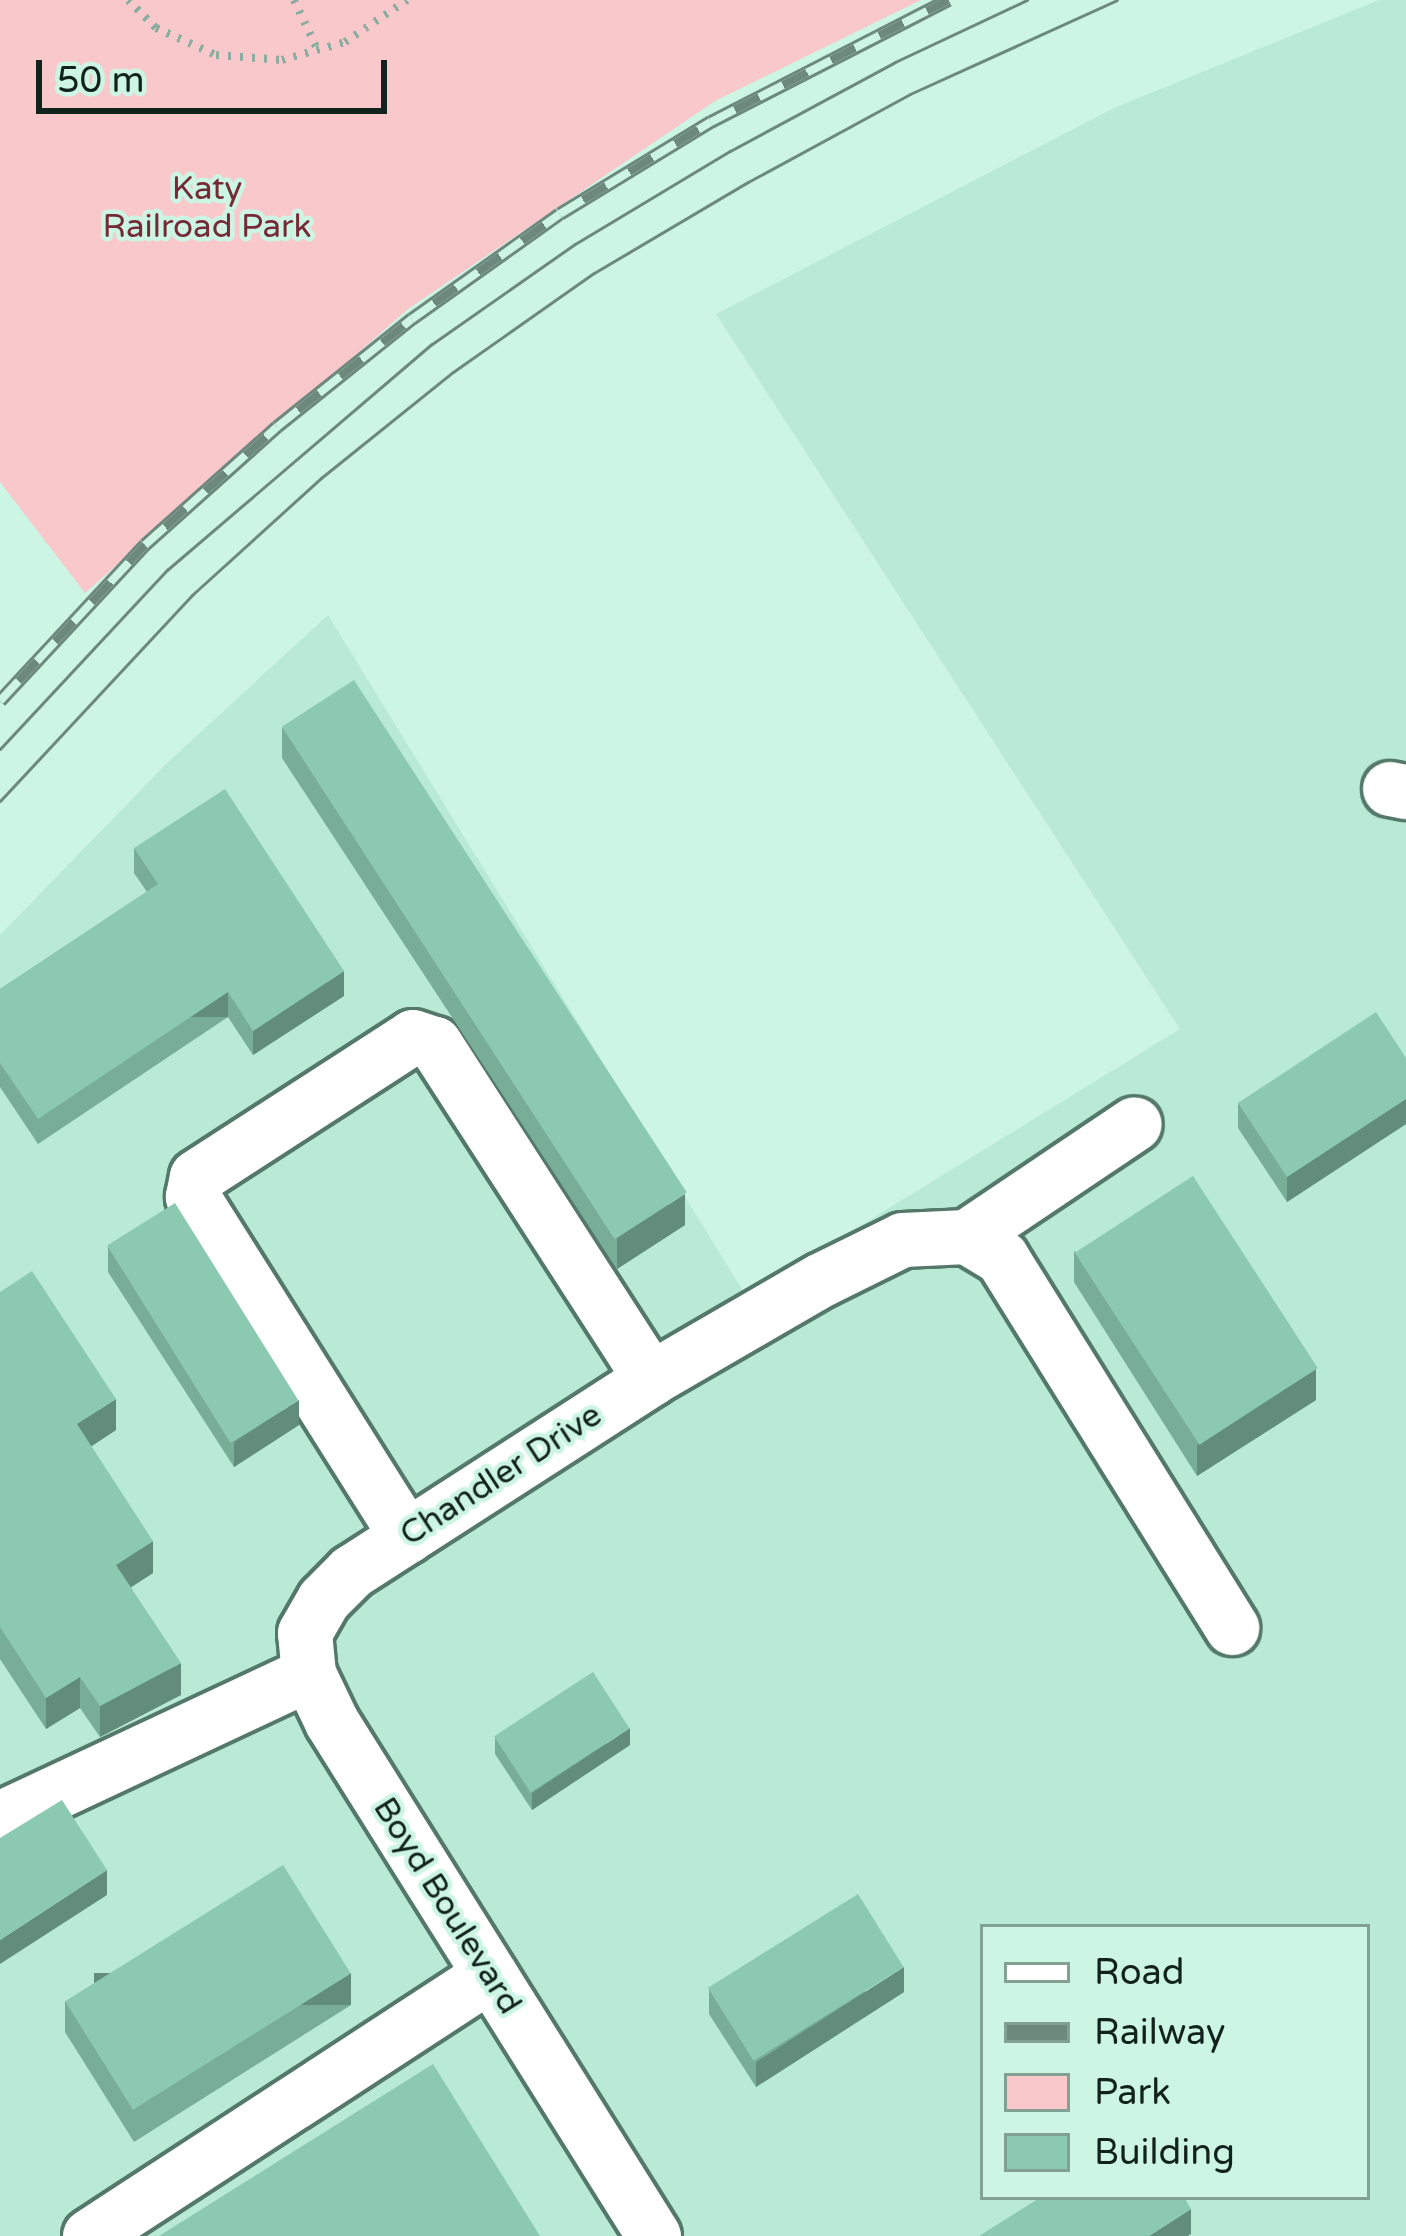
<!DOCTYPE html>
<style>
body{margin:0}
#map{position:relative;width:1406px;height:2236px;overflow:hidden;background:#ccf5e4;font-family:"Varela Round",sans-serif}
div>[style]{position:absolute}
.built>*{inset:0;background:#b9ead5}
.green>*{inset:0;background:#f8c8cb}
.path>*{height:8px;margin-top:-4px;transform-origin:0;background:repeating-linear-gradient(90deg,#8cad9f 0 3px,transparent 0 12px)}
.roads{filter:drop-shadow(3px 0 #54786a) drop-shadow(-3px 0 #54786a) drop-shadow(0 3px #54786a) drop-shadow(0 -3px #54786a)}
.minor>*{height:54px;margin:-27px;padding:0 27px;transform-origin:27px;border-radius:27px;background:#fff}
.tram>*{height:3px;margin:-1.5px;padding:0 1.5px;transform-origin:1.5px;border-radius:1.5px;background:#6d897e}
.rail>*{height:14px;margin-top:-7px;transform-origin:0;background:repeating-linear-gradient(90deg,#ccf5e4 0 27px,#6d897e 0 54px);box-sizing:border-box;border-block:3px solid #6d897e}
.wall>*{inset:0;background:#78ad98}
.shaded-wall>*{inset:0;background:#628d7c;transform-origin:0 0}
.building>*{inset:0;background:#8cc9b1;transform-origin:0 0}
span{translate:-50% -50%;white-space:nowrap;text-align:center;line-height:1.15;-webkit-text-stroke:9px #ccf5e4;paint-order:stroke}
.park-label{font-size:33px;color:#742b36}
.street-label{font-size:33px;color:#12221c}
.legend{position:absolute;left:980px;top:1924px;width:390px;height:276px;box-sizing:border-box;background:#ccf5e4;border:3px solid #82a194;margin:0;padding:15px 21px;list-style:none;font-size:36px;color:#12221c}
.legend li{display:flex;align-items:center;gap:24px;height:60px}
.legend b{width:60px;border:3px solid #82a194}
.scale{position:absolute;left:36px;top:60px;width:351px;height:54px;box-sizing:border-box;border:6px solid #12221c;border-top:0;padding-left:15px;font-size:36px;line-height:42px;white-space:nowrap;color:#12221c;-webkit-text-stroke:9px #ccf5e4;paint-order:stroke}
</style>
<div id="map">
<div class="built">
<i style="clip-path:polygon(evenodd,1379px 0,1406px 0,1406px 2236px,0 2236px,0 935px,167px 763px,328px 615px,746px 1296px,1180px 1029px,716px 314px,1114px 108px,1379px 0,983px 1927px,1367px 1927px,1367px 2197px,983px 2197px,983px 1927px)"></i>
</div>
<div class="green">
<i style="clip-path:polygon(0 0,921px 0,715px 101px,408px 309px,85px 593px,0 482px)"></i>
</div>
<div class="path">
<i style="left:128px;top:0;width:40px;rotate:45deg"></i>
<i style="left:156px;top:28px;width:66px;rotate:24.2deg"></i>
<i style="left:216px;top:55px;width:66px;rotate:4.3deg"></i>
<i style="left:282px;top:60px;width:66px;rotate:-15.9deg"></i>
<i style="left:345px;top:42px;width:75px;rotate:-34.1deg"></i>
<i style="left:294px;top:0;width:56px;rotate:64.8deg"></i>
</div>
<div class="roads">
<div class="minor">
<i style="left:1390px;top:789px;width:16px;rotate:11deg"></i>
<i style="left:967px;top:1237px;width:41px;rotate:31deg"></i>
<i style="left:1002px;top:1258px;width:436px;rotate:58.1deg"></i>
<i style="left:407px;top:1537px;width:402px;rotate:-122.2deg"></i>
<i style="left:193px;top:1197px;width:20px;rotate:-79deg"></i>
<i style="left:197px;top:1177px;width:257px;rotate:-32.9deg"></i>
<i style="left:413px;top:1037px;width:23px;rotate:18deg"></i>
<i style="left:435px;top:1044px;width:399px;rotate:57.2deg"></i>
<i style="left:0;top:1819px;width:341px;rotate:-25.1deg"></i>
<i style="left:90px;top:2236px;width:478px;rotate:-33.1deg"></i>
<i style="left:654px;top:2236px;width:607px;rotate:-122.07deg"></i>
<i style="left:332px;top:1722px;width:53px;rotate:-115.6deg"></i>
<i style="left:309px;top:1674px;width:41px;rotate:-95.6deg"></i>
<i style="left:305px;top:1633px;width:38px;rotate:-60deg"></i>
<i style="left:324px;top:1600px;width:40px;rotate:-45deg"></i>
<i style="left:352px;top:1572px;width:356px;rotate:-32.8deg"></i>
<i style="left:651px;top:1379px;width:198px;rotate:-30.1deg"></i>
<i style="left:822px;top:1280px;width:90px;rotate:-26.3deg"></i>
<i style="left:903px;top:1240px;width:64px;rotate:-2.7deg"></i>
<i style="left:967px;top:1237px;width:202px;rotate:-33.9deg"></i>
</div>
</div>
<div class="tram">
<i style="left:0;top:749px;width:245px;rotate:-47deg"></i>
<i style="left:167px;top:570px;width:348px;rotate:-40.5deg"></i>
<i style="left:432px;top:344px;width:174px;rotate:-35deg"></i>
<i style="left:575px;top:244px;width:181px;rotate:-31deg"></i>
<i style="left:730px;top:151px;width:187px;rotate:-28.3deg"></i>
<i style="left:895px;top:62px;width:146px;rotate:-25.2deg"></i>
<i style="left:0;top:801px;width:282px;rotate:-47deg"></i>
<i style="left:192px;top:595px;width:174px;rotate:-42.2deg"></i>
<i style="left:321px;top:478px;width:169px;rotate:-38.8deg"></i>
<i style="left:453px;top:372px;width:172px;rotate:-35.1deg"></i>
<i style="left:594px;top:273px;width:179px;rotate:-30.6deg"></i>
<i style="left:748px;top:182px;width:184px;rotate:-28.5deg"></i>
<i style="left:910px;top:94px;width:227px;rotate:-24.4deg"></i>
</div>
<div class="rail">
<i style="left:0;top:701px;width:213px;rotate:-47.1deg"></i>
<i style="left:145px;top:545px;width:177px;rotate:-41.8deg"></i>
<i style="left:277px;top:427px;width:173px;rotate:-38.7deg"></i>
<i style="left:412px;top:319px;width:181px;rotate:-35.4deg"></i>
<i style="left:560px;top:214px;width:177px;rotate:-31.4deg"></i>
<i style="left:711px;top:122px;width:267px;rotate:-27.2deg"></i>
</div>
<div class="wall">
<i style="clip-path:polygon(282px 727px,685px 1225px,617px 1269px,282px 758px)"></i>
<i style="clip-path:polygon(134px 848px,344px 996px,253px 1055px,228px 1017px,38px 1144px,0 1087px,0 989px,147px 892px,134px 873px)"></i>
<i style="clip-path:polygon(1406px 1058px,1406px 1124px,1287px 1202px,1238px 1128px,1238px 1103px)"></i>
<i style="clip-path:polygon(108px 1247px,299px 1425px,234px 1467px,108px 1272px)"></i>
<i style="clip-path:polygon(1074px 1251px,1316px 1400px,1197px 1476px,1074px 1282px)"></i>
<i style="clip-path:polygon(0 1292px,116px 1430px,91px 1446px,153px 1573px,131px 1587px,181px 1695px,100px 1737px,80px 1708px,46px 1729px,0 1659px)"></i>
<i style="clip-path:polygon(495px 1737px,630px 1745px,532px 1810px,495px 1754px)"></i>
<i style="clip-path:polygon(709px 1989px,904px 1992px,756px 2087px,709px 2014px)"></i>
<i style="clip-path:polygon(65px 2001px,351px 2005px,134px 2142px,65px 2032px)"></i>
</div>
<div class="shaded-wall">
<i style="clip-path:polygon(344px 971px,344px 996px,253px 1055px,253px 1031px)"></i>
<i style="left:228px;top:992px;width:25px;height:229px;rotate:90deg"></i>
<i style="clip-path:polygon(1406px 1099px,1406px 1124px,1287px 1202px,1287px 1177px)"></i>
<i style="clip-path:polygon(685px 1194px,685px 1225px,617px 1269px,617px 1238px)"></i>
<i style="clip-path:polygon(1316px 1369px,1316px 1400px,1197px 1476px,1197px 1445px)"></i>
<i style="clip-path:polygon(116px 1399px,116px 1430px,77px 1456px,77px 1424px)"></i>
<i style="clip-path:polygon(299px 1400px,299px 1425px,234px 1467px,234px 1442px)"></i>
<i style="clip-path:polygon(153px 1541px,153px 1573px,116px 1597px,116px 1565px)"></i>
<i style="clip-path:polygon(181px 1663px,181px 1695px,100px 1737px,100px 1706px)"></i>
<i style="clip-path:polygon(80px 1677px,80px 1708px,46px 1729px,46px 1698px)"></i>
<i style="clip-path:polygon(630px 1728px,630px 1745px,532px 1810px,532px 1793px)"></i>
<i style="clip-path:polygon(107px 1870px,107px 1895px,0 1964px,0 1940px)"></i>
<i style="clip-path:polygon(904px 1967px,904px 1992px,756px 2087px,756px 2062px)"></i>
<i style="left:351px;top:1973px;width:32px;height:257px;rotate:90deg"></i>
<i style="clip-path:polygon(1191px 2209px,1191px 2234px,1188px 2236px,1149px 2236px)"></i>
</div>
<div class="building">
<i style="left:354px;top:680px;width:611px;height:86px;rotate:57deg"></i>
<i style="clip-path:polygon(225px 789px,344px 971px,253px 1031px,228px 992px,38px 1119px,0 1063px,0 989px,158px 884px,134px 848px)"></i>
<i style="clip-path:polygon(1376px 1012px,1406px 1058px,1406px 1099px,1287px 1177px,1238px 1103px)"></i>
<i style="left:1193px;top:1176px;width:229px;height:141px;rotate:57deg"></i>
<i style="left:175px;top:1203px;width:233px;height:80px;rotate:58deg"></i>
<i style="clip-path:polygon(32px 1271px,116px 1399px,77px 1424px,153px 1541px,116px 1565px,181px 1663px,100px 1706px,80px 1677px,46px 1698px,0 1627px,0 1292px)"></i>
<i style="left:593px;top:1672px;width:67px;height:118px;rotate:57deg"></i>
<i style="clip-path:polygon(62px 1800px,107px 1870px,0 1940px,0 1838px)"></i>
<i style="left:283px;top:1865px;width:128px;height:257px;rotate:58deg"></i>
<i style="left:858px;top:1894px;width:86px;height:177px;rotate:58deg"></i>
<i style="clip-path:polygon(433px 2064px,540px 2236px,159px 2236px)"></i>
<i style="clip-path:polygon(1041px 2197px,1184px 2197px,1191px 2209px,1149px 2236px,979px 2236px)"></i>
</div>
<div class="park-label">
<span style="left:207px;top:208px">Katy<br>Railroad Park</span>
</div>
<div class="street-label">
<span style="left:501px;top:1475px;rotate:-33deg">Chandler Drive</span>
<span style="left:447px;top:1906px;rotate:58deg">Boyd Boulevard</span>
</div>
<ul class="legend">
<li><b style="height:15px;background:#fff"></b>Road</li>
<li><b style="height:15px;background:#6d897e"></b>Railway</li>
<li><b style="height:33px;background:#f8c8cb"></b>Park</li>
<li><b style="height:33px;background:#8cc9b1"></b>Building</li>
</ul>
<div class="scale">50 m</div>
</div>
